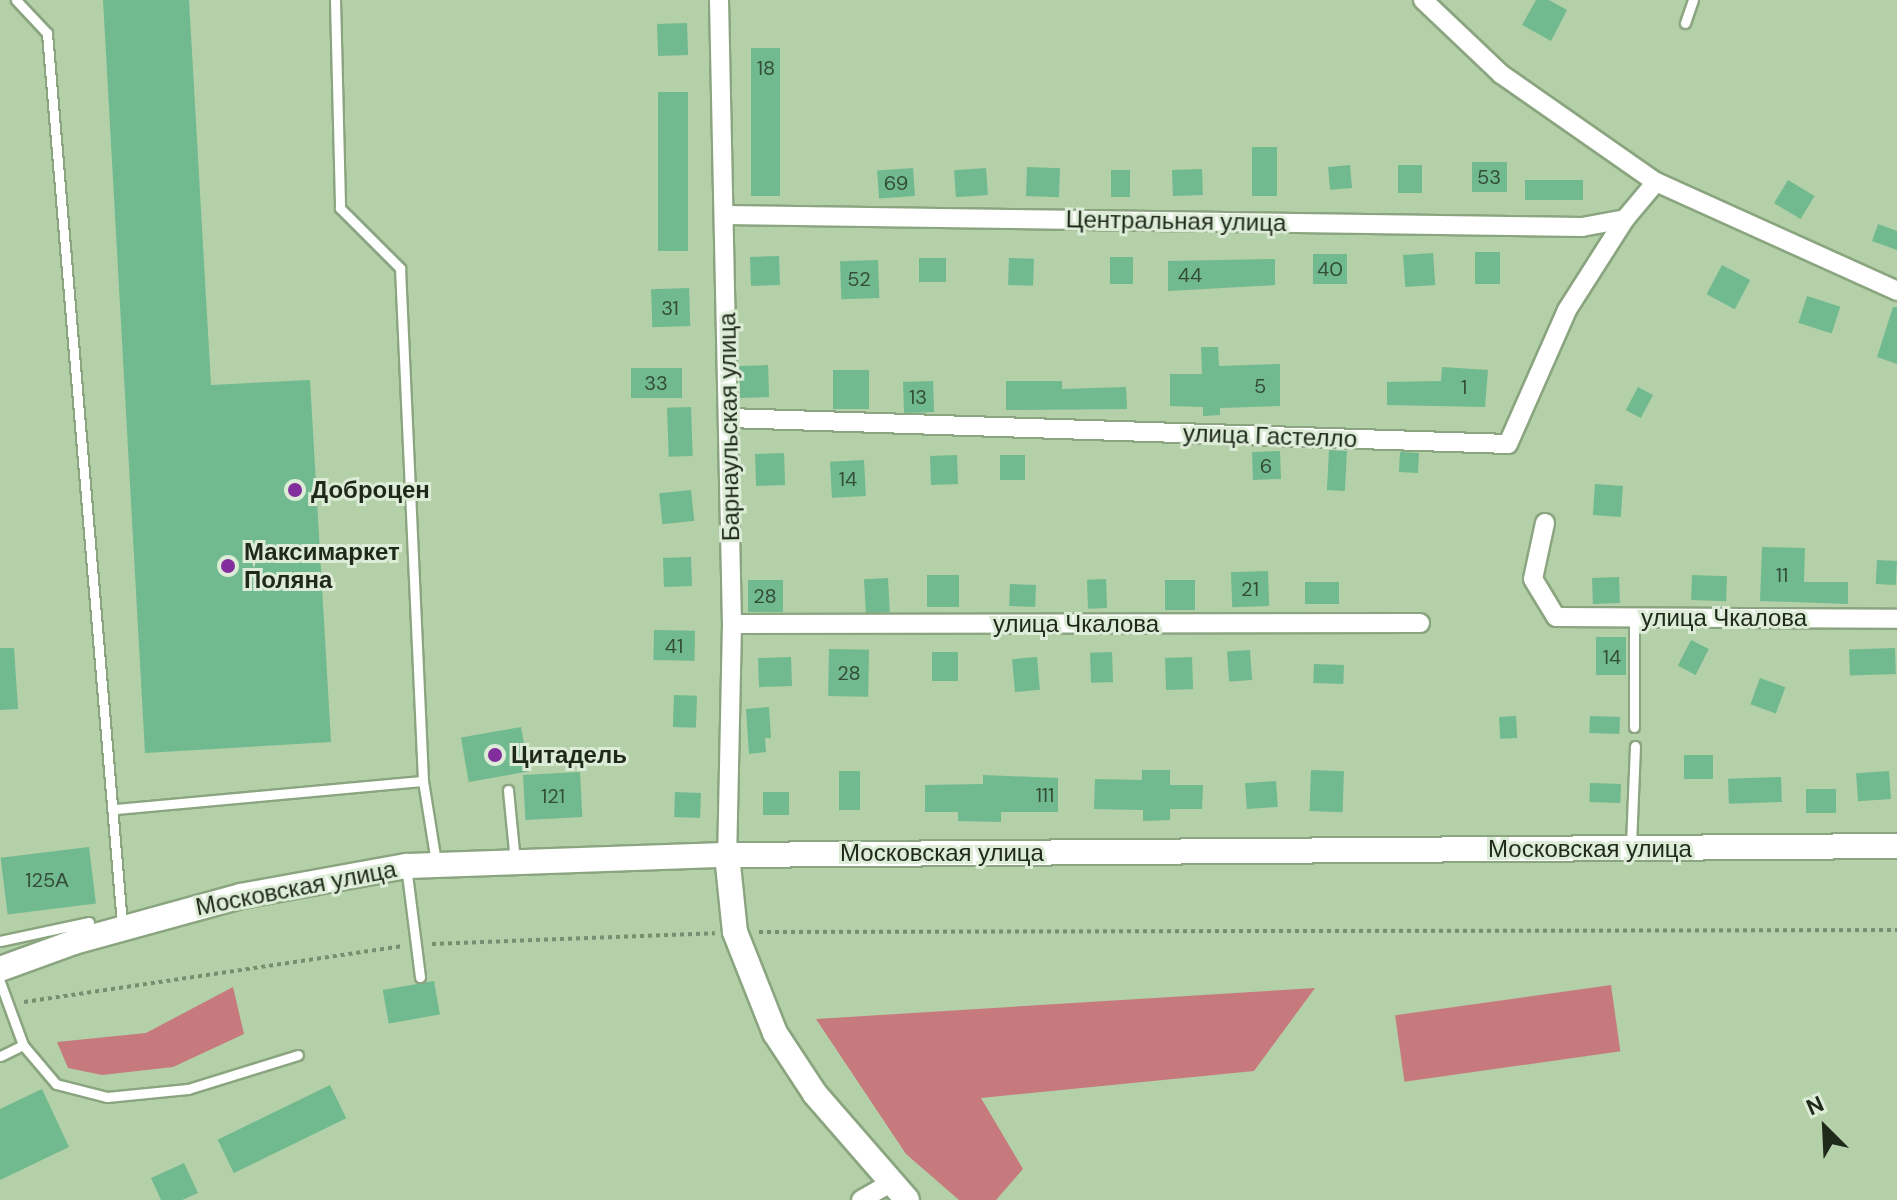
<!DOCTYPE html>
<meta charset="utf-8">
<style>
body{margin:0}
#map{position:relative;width:1897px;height:1200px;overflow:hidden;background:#b3d0a8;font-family:"DM Sans",sans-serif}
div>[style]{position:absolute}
.forest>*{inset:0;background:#c77a7d;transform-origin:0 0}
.building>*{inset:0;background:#71b98f;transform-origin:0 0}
.path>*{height:4px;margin-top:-2px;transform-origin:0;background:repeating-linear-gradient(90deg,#788e70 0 4px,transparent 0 8px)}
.roads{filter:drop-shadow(2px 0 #8aa57f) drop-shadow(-2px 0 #8aa57f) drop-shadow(0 2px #8aa57f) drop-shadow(0 -2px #8aa57f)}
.lane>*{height:9px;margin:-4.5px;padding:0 4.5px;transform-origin:4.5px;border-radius:4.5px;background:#fff}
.street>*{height:18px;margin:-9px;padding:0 9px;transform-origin:9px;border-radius:9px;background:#fff}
.secondary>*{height:24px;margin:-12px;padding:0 12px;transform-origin:12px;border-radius:12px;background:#fff}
.dots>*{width:22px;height:22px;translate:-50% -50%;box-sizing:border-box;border:4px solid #ddecd7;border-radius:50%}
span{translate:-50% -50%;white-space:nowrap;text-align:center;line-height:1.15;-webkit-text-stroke:6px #ddecd7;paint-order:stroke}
.number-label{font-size:20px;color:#334d37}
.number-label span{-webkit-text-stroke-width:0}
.street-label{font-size:24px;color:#1e291a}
.poi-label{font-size:24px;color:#1e291a;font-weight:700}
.left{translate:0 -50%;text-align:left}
.north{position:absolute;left:1785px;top:1088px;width:80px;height:80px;-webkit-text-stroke:6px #ddecd7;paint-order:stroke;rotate:336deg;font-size:22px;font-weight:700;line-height:32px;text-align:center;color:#1e291a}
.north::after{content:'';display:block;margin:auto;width:28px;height:36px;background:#1e291a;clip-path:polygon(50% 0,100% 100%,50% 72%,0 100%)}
</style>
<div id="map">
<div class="forest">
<i style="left:1611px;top:985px;width:67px;height:218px;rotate:82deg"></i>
<i style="clip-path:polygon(233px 987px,244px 1034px,173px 1067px,102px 1075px,68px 1068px,57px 1042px,146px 1033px)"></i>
<i style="clip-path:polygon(1315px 988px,1254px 1071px,981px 1098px,1023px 1169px,996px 1200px,959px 1200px,906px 1154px,816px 1019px)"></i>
</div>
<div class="building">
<i style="clip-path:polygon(103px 0,189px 0,211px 385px,310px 380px,331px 742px,145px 753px)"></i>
<i style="clip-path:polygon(1536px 0,1549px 0,1567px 10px,1551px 41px,1522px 25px)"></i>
<i style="left:687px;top:23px;width:32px;height:30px;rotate:88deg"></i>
<i style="left:751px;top:48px;width:29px;height:148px"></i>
<i style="left:688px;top:92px;width:159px;height:30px;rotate:90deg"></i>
<i style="left:1252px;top:147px;width:25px;height:49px"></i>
<i style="left:1472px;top:162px;width:35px;height:30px"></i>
<i style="left:1350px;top:165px;width:23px;height:22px;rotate:85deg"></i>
<i style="left:1398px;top:165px;width:24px;height:28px"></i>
<i style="left:1027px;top:167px;width:33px;height:29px;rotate:2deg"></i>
<i style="left:913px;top:168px;width:28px;height:36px;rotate:86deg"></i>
<i style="left:986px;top:168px;width:27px;height:32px;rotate:86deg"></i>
<i style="left:1202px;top:169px;width:26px;height:30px;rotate:88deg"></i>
<i style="left:1111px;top:170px;width:19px;height:27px"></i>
<i style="left:1525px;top:180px;width:58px;height:20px"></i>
<i style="left:1788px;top:180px;width:31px;height:27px;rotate:31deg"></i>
<i style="clip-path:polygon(1878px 224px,1897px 231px,1897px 250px,1872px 241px)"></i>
<i style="left:1475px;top:252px;width:25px;height:32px"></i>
<i style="left:1433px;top:253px;width:32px;height:30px;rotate:86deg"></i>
<i style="left:1313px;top:254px;width:34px;height:30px"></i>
<i style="left:779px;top:256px;width:29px;height:29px;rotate:88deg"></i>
<i style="left:1133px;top:257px;width:27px;height:23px;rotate:90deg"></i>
<i style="left:919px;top:258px;width:27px;height:24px"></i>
<i style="left:1009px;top:258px;width:25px;height:27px;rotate:2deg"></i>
<i style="clip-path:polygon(1275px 259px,1275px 285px,1168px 291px,1168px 261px)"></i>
<i style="left:878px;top:260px;width:38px;height:38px;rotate:88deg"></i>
<i style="left:1722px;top:265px;width:32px;height:33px;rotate:28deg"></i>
<i style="left:689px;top:288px;width:38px;height:38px;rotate:88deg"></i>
<i style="left:1807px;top:296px;width:35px;height:28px;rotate:18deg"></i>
<i style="clip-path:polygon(1893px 307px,1897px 307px,1897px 364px,1877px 357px)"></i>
<i style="clip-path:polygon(1201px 347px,1218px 347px,1219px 366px,1280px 364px,1280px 406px,1220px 408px,1220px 415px,1203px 416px,1203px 407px,1170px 406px,1170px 374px,1202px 374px)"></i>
<i style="left:768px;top:365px;width:32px;height:29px;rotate:88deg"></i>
<i style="clip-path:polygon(1442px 367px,1488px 370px,1485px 407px,1387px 405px,1387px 382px,1441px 381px)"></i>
<i style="left:631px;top:368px;width:51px;height:30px"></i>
<i style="left:833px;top:370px;width:36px;height:39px"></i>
<i style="left:933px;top:381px;width:31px;height:30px;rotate:88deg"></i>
<i style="clip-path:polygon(1006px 381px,1062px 381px,1062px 389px,1126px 387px,1127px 409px,1006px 410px)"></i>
<i style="left:1638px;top:387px;width:17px;height:26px;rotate:28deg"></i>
<i style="left:691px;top:407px;width:49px;height:24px;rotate:88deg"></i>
<i style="left:1329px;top:450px;width:18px;height:40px;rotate:3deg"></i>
<i style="left:1280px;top:451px;width:28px;height:28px;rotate:88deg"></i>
<i style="left:1400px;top:452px;width:19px;height:20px;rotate:3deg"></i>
<i style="left:784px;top:453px;width:32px;height:29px;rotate:88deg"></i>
<i style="left:957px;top:455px;width:29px;height:27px;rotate:88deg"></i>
<i style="left:1000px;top:455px;width:25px;height:25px"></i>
<i style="left:864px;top:460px;width:36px;height:34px;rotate:87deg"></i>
<i style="left:1595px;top:484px;width:28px;height:31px;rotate:4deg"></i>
<i style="left:691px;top:490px;width:31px;height:32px;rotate:84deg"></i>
<i style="clip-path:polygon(1762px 547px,1805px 548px,1804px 582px,1848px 582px,1848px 604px,1760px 601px)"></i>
<i style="left:691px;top:557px;width:29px;height:28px;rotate:88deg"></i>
<i style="left:1877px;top:560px;width:20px;height:24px;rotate:3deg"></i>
<i style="left:1268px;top:571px;width:35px;height:37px;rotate:88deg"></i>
<i style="left:959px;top:575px;width:32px;height:32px;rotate:90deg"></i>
<i style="left:1692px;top:575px;width:35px;height:25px;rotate:2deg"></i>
<i style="left:1619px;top:577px;width:26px;height:27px;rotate:88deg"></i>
<i style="left:888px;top:578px;width:34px;height:24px;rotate:87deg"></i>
<i style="left:1106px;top:579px;width:29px;height:19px;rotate:88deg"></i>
<i style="left:748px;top:580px;width:35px;height:32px"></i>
<i style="left:1165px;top:580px;width:30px;height:30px"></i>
<i style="left:1305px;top:582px;width:34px;height:22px"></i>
<i style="left:1010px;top:584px;width:26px;height:22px;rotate:2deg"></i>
<i style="left:654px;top:630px;width:41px;height:30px;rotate:1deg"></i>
<i style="left:1626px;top:637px;width:38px;height:30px;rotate:90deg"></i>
<i style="left:1691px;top:640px;width:20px;height:29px;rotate:27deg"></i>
<i style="clip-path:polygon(0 648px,14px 648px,18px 709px,0 710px)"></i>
<i style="left:1895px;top:648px;width:26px;height:46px;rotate:88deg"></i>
<i style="left:829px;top:649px;width:40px;height:47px;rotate:1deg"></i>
<i style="left:1250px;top:650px;width:30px;height:23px;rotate:86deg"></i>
<i style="left:932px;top:652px;width:26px;height:29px"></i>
<i style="left:1112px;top:652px;width:30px;height:22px;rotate:88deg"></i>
<i style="left:791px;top:657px;width:29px;height:33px;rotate:88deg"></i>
<i style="left:1037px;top:657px;width:33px;height:25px;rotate:85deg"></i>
<i style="left:1192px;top:657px;width:32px;height:27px;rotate:88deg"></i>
<i style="left:1314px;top:664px;width:30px;height:19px;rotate:2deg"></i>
<i style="left:1760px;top:678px;width:27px;height:28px;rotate:20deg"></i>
<i style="left:674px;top:695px;width:23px;height:32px;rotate:2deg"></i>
<i style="clip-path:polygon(769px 707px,771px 738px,765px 738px,766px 752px,749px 754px,746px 709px)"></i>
<i style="left:1516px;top:716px;width:22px;height:17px;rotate:87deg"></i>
<i style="left:1590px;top:716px;width:30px;height:17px;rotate:2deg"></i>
<i style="left:521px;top:727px;width:45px;height:61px;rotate:80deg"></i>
<i style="left:1684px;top:755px;width:29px;height:24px"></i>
<i style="clip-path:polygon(1142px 770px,1170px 770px,1170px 785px,1203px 785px,1202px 809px,1170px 809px,1170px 820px,1143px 821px,1143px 810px,1094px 809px,1095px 779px,1142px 780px)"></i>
<i style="left:1311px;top:770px;width:33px;height:41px;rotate:2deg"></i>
<i style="left:839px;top:771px;width:21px;height:39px"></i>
<i style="left:1889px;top:771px;width:28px;height:33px;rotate:86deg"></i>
<i style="left:580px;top:772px;width:45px;height:57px;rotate:87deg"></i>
<i style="clip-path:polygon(983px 775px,1058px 778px,1058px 812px,1001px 812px,1001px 822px,958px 821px,958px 812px,925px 812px,925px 785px,983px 784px)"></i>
<i style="left:1781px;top:777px;width:25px;height:53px;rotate:88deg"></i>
<i style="left:1276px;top:781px;width:26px;height:31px;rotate:86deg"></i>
<i style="left:1590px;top:783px;width:31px;height:19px;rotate:2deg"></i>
<i style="left:1806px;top:789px;width:30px;height:24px"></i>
<i style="left:675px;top:792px;width:26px;height:25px;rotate:2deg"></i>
<i style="left:763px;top:792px;width:26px;height:23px"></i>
<i style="left:89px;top:847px;width:57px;height:89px;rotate:83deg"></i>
<i style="left:434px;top:981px;width:34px;height:52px;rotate:80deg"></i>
<i style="left:330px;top:1085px;width:37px;height:125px;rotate:64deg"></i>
<i style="clip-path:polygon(42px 1089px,69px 1147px,0 1180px,0 1109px)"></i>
<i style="clip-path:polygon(184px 1163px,198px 1193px,182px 1200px,161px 1200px,151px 1178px)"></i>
</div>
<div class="path">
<i style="left:759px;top:932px;width:1138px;rotate:-0.1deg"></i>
<i style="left:432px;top:944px;width:283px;rotate:-2.2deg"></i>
<i style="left:24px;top:1002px;width:383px;rotate:-8.4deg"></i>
</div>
<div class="roads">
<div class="lane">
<i style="left:16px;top:0;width:45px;rotate:46.8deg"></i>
<i style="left:47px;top:33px;width:895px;rotate:85.19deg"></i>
<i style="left:335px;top:0;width:208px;rotate:88.6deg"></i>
<i style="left:340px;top:208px;width:85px;rotate:45deg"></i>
<i style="left:400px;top:268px;width:514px;rotate:87.43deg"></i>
<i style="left:423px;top:781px;width:82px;rotate:80.9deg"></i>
<i style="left:1685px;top:23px;width:24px;rotate:-71deg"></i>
<i style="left:1634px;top:727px;width:109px;rotate:-90deg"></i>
<i style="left:508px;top:790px;width:72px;rotate:84.4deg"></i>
<i style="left:115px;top:809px;width:309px;rotate:-5.2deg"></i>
<i style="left:1631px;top:845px;width:99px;rotate:-87.7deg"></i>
<i style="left:406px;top:866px;width:112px;rotate:82.8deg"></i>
<i style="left:0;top:941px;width:91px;rotate:-12.1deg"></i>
<i style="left:0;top:982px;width:67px;rotate:69.9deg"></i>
<i style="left:23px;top:1045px;width:25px;rotate:154deg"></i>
<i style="left:23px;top:1045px;width:51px;rotate:49.8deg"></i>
<i style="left:56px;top:1084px;width:53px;rotate:14.3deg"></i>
<i style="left:107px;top:1097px;width:81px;rotate:-5.6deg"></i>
<i style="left:188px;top:1089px;width:115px;rotate:-17.2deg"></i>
</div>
<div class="street">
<i style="left:719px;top:0;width:624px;rotate:88.81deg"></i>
<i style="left:732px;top:624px;width:231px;rotate:91.2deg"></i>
<i style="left:1423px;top:0;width:108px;rotate:43.5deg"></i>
<i style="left:1501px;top:74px;width:189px;rotate:34.9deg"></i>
<i style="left:1656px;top:182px;width:265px;rotate:24.3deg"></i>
<i style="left:725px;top:215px;width:857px;rotate:0.8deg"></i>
<i style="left:1582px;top:227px;width:44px;rotate:-10.5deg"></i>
<i style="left:729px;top:418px;width:779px;rotate:1.91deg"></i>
<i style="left:1508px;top:444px;width:146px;rotate:-66.2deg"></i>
<i style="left:1567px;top:310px;width:108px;rotate:-57.5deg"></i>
<i style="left:1625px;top:219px;width:48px;rotate:-50deg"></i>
<i style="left:1545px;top:523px;width:57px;rotate:102.1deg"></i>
<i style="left:1533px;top:579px;width:44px;rotate:58.8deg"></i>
<i style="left:1556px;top:617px;width:341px;rotate:0.3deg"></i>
<i style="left:732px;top:624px;width:688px;rotate:-0.08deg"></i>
<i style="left:861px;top:1200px;width:32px;rotate:-30deg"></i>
</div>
<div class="secondary">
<i style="left:727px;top:855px;width:77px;rotate:84.1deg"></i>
<i style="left:735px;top:932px;width:109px;rotate:68.4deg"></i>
<i style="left:775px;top:1033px;width:73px;rotate:56.7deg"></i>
<i style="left:815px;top:1094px;width:140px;rotate:49deg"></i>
<i style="left:0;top:969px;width:79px;rotate:-20deg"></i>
<i style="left:74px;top:942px;width:173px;rotate:-15.4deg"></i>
<i style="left:241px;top:896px;width:168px;rotate:-10.3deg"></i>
<i style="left:406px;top:866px;width:321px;rotate:-2deg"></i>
<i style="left:727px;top:855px;width:1170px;rotate:-0.44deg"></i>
</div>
</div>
<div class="dots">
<i style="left:295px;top:490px;background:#832e9d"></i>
<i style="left:228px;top:566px;background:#832e9d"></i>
<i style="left:495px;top:755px;background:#832e9d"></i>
</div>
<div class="number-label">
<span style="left:766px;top:68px">18</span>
<span style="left:1489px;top:177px">53</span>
<span style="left:896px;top:183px">69</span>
<span style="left:1330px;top:269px">40</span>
<span style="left:1190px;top:275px">44</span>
<span style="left:859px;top:279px">52</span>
<span style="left:670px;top:308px">31</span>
<span style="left:656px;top:383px">33</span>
<span style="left:1260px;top:386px">5</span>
<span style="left:1464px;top:387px">1</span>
<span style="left:918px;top:397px">13</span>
<span style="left:1266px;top:466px">6</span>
<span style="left:848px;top:479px">14</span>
<span style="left:1782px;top:575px">11</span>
<span style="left:1250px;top:589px">21</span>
<span style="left:765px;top:596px">28</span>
<span style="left:674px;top:646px">41</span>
<span style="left:1612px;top:657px">14</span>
<span style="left:849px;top:673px">28</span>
<span style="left:1045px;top:795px">111</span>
<span style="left:553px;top:796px">121</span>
<span style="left:47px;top:880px">125А</span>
</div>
<div class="street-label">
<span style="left:1176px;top:221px;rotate:1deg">Центральная улица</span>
<span style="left:729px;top:427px;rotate:-91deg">Барнаульская улица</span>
<span style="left:1270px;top:436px;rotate:2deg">улица Гастелло</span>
<span style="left:1724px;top:618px">улица Чкалова</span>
<span style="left:1076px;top:624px">улица Чкалова</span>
<span style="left:1590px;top:849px">Московская улица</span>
<span style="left:942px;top:853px">Московская улица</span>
<span style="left:296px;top:888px;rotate:-11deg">Московская улица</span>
</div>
<div class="poi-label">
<span class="left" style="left:311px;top:490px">Доброцен</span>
<span class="left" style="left:244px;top:566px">Максимаркет<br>Поляна</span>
<span class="left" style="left:511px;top:755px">Цитадель</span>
</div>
<div class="north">N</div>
</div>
